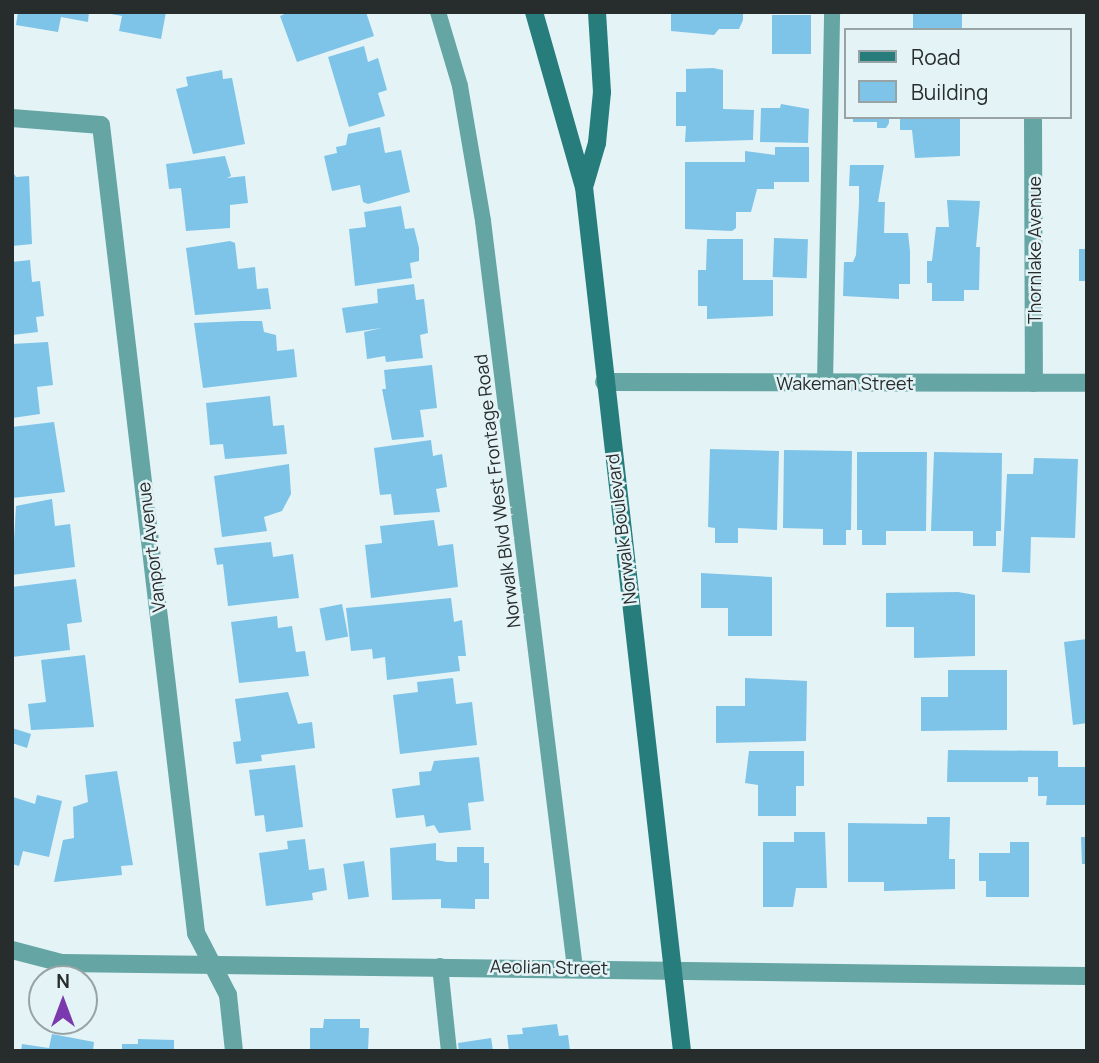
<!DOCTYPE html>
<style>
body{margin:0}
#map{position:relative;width:1099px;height:1063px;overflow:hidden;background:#e4f3f6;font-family:Manrope,sans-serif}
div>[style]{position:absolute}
.building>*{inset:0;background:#7dc4e8;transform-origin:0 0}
.lane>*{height:16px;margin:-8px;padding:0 8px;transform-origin:8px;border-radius:8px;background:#65a5a4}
.street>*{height:18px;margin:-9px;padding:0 9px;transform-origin:9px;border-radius:9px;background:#65a5a4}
.secondary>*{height:18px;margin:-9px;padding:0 9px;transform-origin:9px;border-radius:9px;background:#267d7c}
span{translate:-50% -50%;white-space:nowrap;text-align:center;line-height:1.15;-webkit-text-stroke:5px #e4f3f6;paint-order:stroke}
.street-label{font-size:18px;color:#272c2d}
.frame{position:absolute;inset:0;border:14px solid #272c2d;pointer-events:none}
.legend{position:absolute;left:844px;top:28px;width:228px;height:91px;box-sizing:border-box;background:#e4f3f6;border:2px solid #98a3a6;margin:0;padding:9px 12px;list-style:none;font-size:21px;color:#272c2d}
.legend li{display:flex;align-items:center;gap:14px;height:35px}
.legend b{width:35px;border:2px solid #98a3a6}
.north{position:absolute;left:28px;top:965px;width:70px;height:70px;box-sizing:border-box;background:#e4f3f6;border:2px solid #98a3a6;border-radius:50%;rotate:0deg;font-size:19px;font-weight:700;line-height:28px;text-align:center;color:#272c2d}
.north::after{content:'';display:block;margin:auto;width:24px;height:32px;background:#7a39ad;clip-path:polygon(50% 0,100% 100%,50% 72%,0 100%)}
</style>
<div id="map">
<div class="building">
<i style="clip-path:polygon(18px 12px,89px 12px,88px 22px,61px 17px,58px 32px,16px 25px)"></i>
<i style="clip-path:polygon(166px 12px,161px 39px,119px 31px,122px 16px,111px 14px)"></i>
<i style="clip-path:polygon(289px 12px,366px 12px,374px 36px,297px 62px,280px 16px)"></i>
<i style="clip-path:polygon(671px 12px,743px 12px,743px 20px,739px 29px,719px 29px,714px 35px,671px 31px)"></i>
<i style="left:913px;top:12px;width:49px;height:18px"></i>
<i style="left:772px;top:15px;width:39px;height:39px"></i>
<i style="clip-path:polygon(364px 46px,368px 62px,378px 58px,387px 90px,378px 93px,385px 116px,349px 127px,328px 57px)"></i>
<i style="clip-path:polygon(713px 68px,723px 70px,723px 109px,754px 110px,753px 140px,685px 142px,686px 126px,676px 126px,676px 92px,686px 92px,686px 69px)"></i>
<i style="clip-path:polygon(222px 70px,223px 79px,232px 78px,245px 144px,193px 154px,176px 89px,188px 86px,186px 77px)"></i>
<i style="clip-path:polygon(781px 104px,809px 109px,808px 143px,760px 142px,761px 108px,780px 108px)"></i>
<i style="clip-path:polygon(853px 117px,889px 117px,889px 123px,886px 128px,877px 128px,877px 122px,853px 122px)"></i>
<i style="clip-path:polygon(900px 117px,960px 117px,960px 156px,915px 158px,912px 130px,900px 130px)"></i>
<i style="clip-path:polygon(380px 127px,385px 153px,401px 150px,410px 192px,368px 204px,363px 202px,360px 185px,332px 191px,324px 156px,337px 153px,336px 147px,346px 145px,348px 134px)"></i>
<i style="clip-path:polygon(775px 147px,809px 147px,809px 182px,774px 182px,774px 189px,757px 189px,751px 212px,736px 212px,736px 228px,732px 231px,685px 229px,685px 162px,745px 162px,745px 151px,775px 155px)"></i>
<i style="clip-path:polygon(225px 156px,231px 176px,227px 178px,245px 176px,248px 203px,230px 205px,230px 228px,186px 231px,181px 188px,169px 189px,166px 164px)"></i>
<i style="clip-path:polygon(850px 165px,884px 165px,878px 202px,885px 202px,884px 233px,908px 233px,910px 251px,910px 284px,899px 284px,899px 299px,843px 296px,844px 262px,853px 262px,856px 255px,859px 203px,859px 186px,849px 186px)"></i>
<i style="clip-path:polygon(12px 171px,16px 177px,29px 176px,32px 244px,12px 246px)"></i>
<i style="clip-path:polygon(947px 200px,980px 201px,976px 247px,980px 247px,979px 290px,964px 290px,964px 301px,932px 301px,932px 283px,927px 283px,927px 261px,932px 261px,936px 227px,949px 227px)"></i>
<i style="clip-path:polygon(401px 206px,405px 229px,414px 228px,419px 248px,419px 261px,410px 263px,412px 278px,355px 286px,349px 229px,366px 227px,364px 212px)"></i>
<i style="left:774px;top:238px;width:34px;height:39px;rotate:2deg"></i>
<i style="clip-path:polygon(707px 239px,743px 239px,743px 280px,773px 280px,773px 316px,707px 319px,707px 306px,698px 306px,698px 270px,706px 270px)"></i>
<i style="clip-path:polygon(230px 241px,235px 243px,238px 269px,255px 267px,257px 289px,268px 288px,271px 309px,195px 315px,186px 248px)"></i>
<i style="left:1079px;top:249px;width:8px;height:32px"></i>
<i style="clip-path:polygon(30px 260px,32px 282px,40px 281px,44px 316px,36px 317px,38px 332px,12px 335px,12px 262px)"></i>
<i style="clip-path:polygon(414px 284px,416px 300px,424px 299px,428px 333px,420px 335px,423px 358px,386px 362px,385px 356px,367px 359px,364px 332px,382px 328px,346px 333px,342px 308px,378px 303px,377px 289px)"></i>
<i style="clip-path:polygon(241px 321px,262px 321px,264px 332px,276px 335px,277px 351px,294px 349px,297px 377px,203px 388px,194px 323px)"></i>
<i style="clip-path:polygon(48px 342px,53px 385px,37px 387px,40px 414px,12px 418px,12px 344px)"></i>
<i style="clip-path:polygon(432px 365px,437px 408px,420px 410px,424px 437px,392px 440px,382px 389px,386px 389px,384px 370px)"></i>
<i style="clip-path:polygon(270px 396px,273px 426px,284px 425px,287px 454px,225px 459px,223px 444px,210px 445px,206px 403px)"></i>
<i style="clip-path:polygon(54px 422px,65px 492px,12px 498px,12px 427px)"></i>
<i style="clip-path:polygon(431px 440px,433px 456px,442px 454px,447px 487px,436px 489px,440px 512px,394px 515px,391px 494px,380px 495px,374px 448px)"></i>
<i style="clip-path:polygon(710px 449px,779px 451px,777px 530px,738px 528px,738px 543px,715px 543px,715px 528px,708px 527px)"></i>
<i style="clip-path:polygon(784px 450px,852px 451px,851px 530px,846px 530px,846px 545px,823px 545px,823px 529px,783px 528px)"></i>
<i style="clip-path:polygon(857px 452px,927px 452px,926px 531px,886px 531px,886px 545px,862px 545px,862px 530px,857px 530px)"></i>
<i style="clip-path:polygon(934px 452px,1002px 453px,1001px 531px,996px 531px,996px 546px,973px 546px,973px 531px,931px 531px)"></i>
<i style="clip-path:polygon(1034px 458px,1078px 459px,1075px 538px,1031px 537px,1030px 573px,1002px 572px,1007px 474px,1033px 474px)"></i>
<i style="clip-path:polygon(289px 464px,291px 494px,282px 511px,264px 517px,267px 531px,222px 537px,214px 476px)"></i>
<i style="clip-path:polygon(52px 499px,55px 526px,70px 524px,75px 567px,12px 575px,16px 506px)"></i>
<i style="clip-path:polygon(434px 520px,438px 546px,453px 544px,458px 587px,371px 598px,365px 545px,382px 543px,380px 526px)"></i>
<i style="clip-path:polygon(271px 542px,273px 557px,293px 554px,299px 598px,228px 606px,223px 564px,217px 565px,214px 548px)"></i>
<i style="clip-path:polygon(701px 573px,772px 577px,772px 636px,728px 636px,728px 608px,701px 608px)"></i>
<i style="clip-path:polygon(76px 579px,82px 622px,67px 624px,70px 650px,12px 657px,12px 587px)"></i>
<i style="clip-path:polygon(958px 592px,975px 595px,975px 656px,914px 658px,914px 627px,886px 627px,886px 593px)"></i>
<i style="clip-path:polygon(451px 598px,454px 622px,462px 620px,466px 656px,458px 656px,460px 671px,387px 680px,385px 657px,373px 659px,372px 649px,351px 651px,346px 608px)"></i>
<i style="left:342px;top:604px;width:33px;height:23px;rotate:79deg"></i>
<i style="clip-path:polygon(277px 616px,278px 628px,292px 626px,296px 652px,305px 651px,309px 676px,239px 683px,231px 622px)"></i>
<i style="clip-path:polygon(1087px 639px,1087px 723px,1073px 725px,1064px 642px)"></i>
<i style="clip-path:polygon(85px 655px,94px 727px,31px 730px,28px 704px,46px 702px,41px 660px)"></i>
<i style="clip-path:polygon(948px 670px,1007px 670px,1007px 730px,921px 731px,921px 697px,948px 697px)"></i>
<i style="clip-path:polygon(453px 678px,456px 704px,472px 702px,477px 745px,400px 754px,393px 695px,418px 692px,417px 682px)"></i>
<i style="clip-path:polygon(745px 678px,807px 681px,806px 741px,716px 743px,716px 706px,745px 706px)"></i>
<i style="clip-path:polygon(288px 692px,298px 724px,312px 722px,315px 748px,261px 755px,262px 761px,236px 764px,233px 742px,241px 741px,235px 699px)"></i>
<i style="clip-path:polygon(12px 728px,31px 734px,27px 748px,12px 743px)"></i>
<i style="clip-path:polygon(948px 750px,1058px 751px,1058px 767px,1087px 767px,1087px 805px,1046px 805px,1047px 796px,1038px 796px,1038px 777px,1028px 777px,1028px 782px,947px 782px)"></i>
<i style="clip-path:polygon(749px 751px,804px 751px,804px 786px,796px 786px,796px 816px,758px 816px,758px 785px,745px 783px)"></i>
<i style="clip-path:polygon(479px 757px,484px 801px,468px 803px,471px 830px,439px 833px,434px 825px,426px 827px,424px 815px,396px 818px,392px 789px,420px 785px,419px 772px,431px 771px,434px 761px)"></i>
<i style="clip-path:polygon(295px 765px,303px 827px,266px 832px,264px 815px,255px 816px,249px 770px)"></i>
<i style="clip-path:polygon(117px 771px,133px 865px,121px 866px,122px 875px,54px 882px,63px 840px,74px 838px,73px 807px,88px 802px,85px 775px)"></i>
<i style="clip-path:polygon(37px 795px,62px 801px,49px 857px,23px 851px,19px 866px,12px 864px,13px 797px,35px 804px)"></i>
<i style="clip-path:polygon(927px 817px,950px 817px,949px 859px,955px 859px,955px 889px,884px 891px,884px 882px,848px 882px,848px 823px,927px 824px)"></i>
<i style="clip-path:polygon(794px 832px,825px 832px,827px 888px,796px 888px,793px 907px,763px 907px,763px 842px,794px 842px)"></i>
<i style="clip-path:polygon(1081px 837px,1087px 837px,1087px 864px,1082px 864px)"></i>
<i style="clip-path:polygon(305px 839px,309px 870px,324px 868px,327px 890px,312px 893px,313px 900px,266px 906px,259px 853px,288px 849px,287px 841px)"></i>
<i style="clip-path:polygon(1010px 842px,1029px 842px,1029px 897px,986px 897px,986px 881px,979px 881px,979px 853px,1010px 853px)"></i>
<i style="clip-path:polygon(436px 843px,436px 860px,447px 862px,457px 862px,457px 847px,484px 847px,484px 863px,489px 863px,489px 899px,475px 899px,475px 909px,441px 908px,441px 899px,392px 900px,390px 848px)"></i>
<i style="left:364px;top:861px;width:36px;height:21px;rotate:82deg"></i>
<i style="clip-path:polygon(324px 1019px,360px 1019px,360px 1028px,369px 1028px,368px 1051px,310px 1051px,310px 1028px,323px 1028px)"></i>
<i style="clip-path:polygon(557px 1024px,559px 1036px,568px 1035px,570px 1051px,509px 1051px,507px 1035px,523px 1034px,522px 1028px)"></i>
<i style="clip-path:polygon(52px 1034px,94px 1042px,93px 1051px,21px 1051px,22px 1044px,49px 1048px)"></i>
<i style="clip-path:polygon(491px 1038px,493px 1051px,459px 1051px,458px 1043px)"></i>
<i style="clip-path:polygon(138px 1039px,174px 1040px,174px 1051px,122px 1051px,122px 1044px,138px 1044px)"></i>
</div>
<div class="lane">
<i style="left:438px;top:12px;width:77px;rotate:73.4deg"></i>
<i style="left:460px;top:86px;width:137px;rotate:80.3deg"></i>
<i style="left:483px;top:221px;width:753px;rotate:82.98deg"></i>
<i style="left:825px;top:383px;width:371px;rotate:-88.9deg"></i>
<i style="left:440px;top:966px;width:85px;rotate:84deg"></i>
</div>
<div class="street">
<i style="left:1033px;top:117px;width:266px;rotate:89.8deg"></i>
<i style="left:12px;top:118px;width:89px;rotate:4.5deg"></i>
<i style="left:101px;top:125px;width:814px;rotate:83.29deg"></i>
<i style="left:196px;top:933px;width:70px;rotate:62.7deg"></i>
<i style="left:228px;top:995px;width:56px;rotate:83.9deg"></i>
<i style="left:604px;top:382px;width:483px;rotate:0.1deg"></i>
<i style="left:12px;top:950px;width:52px;rotate:14.6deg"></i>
<i style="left:62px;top:963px;width:1025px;rotate:0.73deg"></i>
</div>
<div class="secondary">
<i style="left:534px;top:12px;width:182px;rotate:74.1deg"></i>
<i style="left:584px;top:187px;width:870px;rotate:83.53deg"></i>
<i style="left:585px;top:184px;width:43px;rotate:-73.7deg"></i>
<i style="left:597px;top:143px;width:51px;rotate:-84.4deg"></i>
<i style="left:602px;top:92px;width:80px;rotate:-93.6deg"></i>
</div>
<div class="street-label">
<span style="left:1034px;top:250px;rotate:-90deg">Thornlake Avenue</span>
<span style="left:845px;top:383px">Wakeman Street</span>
<span style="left:497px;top:491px;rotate:-97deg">Norwalk Blvd West Frontage Road</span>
<span style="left:621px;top:529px;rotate:-97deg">Norwalk Boulevard</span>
<span style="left:151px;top:547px;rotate:-97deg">Vanport Avenue</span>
<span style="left:549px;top:967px;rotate:1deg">Aeolian Street</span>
</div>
<div class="frame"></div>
<ul class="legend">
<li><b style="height:9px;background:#267d7c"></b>Road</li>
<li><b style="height:19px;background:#7dc4e8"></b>Building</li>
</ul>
<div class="north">N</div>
</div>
